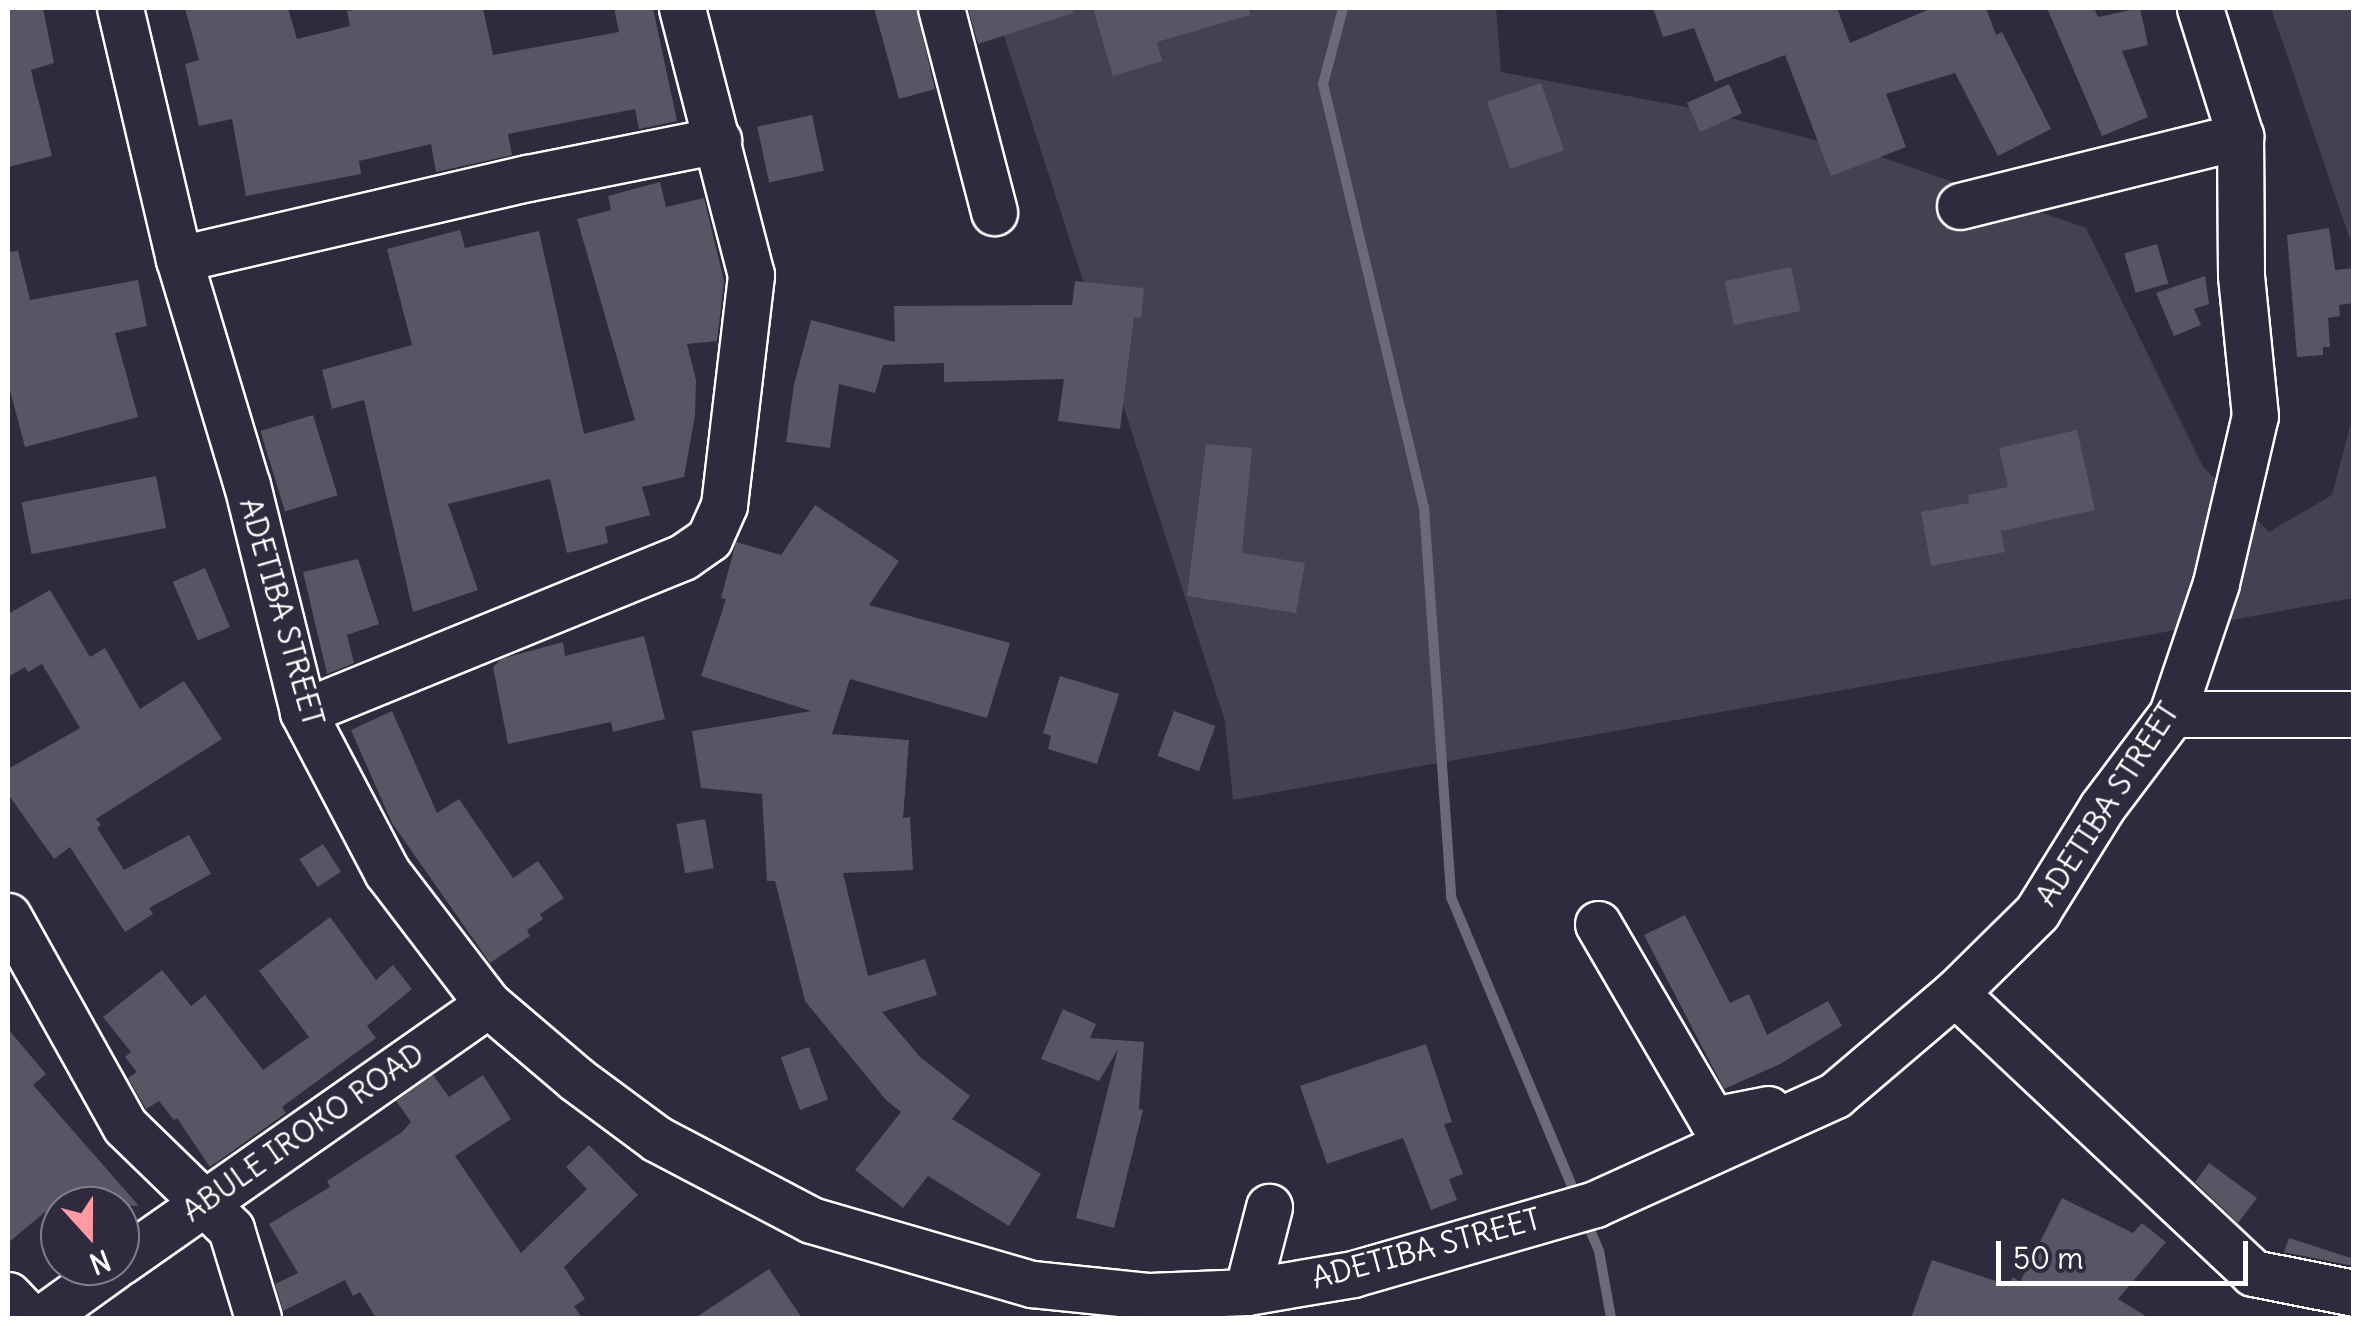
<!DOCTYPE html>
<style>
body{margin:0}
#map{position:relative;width:2361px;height:1326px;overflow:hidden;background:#2f2a3d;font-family:Delius,sans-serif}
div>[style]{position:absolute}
.green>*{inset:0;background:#464152}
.stream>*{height:10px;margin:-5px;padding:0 5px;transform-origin:5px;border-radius:5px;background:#6d6a77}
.building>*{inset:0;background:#595564;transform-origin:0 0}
.roads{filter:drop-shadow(2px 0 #fff) drop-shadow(-2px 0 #fff) drop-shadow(0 2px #fff) drop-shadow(0 -2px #fff)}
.minor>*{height:45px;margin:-22.5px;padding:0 22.5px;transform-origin:22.5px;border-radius:22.5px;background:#2f2a3d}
span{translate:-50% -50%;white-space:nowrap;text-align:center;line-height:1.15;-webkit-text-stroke:8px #2f2a3d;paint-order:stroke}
.street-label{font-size:30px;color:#fff}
.frame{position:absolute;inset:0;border:10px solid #fff;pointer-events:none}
.north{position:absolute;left:40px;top:1186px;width:100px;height:100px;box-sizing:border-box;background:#2f2a3d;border:2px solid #827f8b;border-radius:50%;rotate:159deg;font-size:28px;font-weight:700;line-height:40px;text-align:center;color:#fff}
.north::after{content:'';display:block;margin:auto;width:35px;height:45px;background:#ff9aa2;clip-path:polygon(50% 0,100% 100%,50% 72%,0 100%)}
.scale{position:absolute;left:1996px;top:1241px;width:252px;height:45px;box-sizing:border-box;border:5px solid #fff;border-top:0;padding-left:12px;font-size:30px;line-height:35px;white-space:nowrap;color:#fff;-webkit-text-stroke:8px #2f2a3d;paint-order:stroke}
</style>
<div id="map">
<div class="green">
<i style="clip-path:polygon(995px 8px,1496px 8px,1501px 72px,1691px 108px,1881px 157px,2086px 228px,2203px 467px,2269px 532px,2332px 495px,2353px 415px,2353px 598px,1233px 800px,1225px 721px)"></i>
<i style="clip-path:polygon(2271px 8px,2353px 8px,2353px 248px)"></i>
</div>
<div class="stream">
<i style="left:1343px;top:8px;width:79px;rotate:104.7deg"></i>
<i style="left:1323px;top:84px;width:435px;rotate:76.6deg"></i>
<i style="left:1424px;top:507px;width:391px;rotate:86deg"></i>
<i style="left:1451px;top:897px;width:326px;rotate:67.3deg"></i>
<i style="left:1585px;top:1218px;width:36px;rotate:67deg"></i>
<i style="left:1599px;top:1251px;width:68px;rotate:79.8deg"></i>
</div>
<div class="building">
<i style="clip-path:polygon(8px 8px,43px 8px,54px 63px,31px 70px,52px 156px,8px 167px)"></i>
<i style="clip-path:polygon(185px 8px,288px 8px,297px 39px,350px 26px,347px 11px,363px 8px,483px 8px,493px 55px,619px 32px,614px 8px,653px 8px,677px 121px,639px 129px,635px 109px,508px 134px,512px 155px,436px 172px,431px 144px,359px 161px,361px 174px,246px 196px,232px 119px,199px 126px,185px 64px,199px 60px)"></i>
<i style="clip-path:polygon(874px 8px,916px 8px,935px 89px,899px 99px)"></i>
<i style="clip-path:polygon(968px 8px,1072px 8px,1073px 13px,978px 44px)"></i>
<i style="clip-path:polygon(1093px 8px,1249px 8px,1250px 15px,1157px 42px,1162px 61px,1113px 76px)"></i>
<i style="clip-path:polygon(1653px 8px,1837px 8px,1850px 43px,1932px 8px,1986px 8px,1996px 35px,2002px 32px,2051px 129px,1998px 156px,1955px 73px,1886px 94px,1906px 147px,1831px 176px,1785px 55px,1715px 82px,1694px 28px,1663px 37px)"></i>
<i style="clip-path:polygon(2047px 8px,2094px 8px,2098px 17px,2140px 8px,2148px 45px,2122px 51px,2148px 117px,2102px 136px)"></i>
<i style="left:1541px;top:83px;width:71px;height:57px;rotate:71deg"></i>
<i style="left:1729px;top:84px;width:32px;height:46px;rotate:66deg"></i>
<i style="left:812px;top:115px;width:57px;height:56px;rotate:78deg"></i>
<i style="clip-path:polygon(660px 182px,666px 207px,704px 198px,724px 281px,717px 341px,687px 344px,696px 380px,695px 416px,684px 477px,642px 487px,650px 515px,605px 527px,608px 543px,567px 553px,550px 479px,448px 504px,478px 590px,413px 612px,364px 400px,332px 409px,322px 370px,412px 345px,387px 249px,460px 230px,465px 248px,539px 231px,584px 434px,635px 420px,577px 219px,611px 210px,608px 196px)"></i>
<i style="clip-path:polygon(2329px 228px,2335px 270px,2354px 268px,2354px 303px,2339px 305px,2340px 316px,2328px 318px,2330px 347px,2323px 347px,2323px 355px,2297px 357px,2287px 235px)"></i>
<i style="left:2157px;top:244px;width:41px;height:34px;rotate:74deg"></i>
<i style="clip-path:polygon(18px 251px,30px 300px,138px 280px,147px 326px,115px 333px,138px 417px,25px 447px,8px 383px,8px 252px)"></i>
<i style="left:1791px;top:267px;width:45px;height:68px;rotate:78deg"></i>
<i style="clip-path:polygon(2205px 276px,2209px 304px,2194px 309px,2201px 325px,2174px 336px,2156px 293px)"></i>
<i style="clip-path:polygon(1075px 281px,1144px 288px,1141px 318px,1134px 317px,1120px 429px,1058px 421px,1064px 379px,944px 382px,944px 363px,883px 365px,875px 393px,839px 384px,830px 448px,786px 442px,794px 385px,811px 320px,895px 342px,894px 306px,1072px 305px)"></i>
<i style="left:313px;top:415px;width:84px;height:55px;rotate:73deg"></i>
<i style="clip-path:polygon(2077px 430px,2095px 510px,2001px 531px,2005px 552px,1931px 566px,1921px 512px,1969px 503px,1968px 495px,2008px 487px,1999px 448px)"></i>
<i style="clip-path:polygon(1206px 444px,1252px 448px,1242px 553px,1305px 563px,1296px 613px,1187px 596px)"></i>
<i style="left:156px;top:476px;width:53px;height:137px;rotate:79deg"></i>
<i style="clip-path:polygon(815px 505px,899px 561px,869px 605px,1010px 643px,987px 718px,850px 679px,832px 734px,909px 740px,903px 818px,910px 817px,913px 870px,843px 873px,868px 976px,925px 959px,937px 995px,882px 1012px,920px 1057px,970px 1096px,952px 1119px,1041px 1174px,1009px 1226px,928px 1176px,903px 1208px,855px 1170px,901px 1112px,886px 1100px,805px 1001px,775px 881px,767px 881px,762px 794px,701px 788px,692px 731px,811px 711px,701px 676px,726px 599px,721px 598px,736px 542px,781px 555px)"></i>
<i style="clip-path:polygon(358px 559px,379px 624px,347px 635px,354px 663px,327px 674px,303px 572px)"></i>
<i style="left:205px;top:568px;width:64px;height:35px;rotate:67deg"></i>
<i style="clip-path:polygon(50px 590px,90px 657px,105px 648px,140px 709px,184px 681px,222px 739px,96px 819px,101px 825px,97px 828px,124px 870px,189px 835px,211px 874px,149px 908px,153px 914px,125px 932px,70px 847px,54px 859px,8px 794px,8px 769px,80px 728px,42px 664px,28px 672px,25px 667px,8px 677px,8px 614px)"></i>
<i style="clip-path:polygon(644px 636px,665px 719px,613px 732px,611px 722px,508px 744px,493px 667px,501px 659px,563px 642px,565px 656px)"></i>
<i style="clip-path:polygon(1060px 676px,1119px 694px,1097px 764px,1048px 749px,1051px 736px,1043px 733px)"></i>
<i style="clip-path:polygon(392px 711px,437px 813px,459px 799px,513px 878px,538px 861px,564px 898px,540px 914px,543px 919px,527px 930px,530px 936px,490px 963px,392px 823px,351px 730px)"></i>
<i style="left:1174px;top:711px;width:44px;height:48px;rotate:20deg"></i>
<i style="left:705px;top:819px;width:50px;height:29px;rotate:80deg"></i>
<i style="left:323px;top:844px;width:33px;height:28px;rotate:57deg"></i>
<i style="clip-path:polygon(1685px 915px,1730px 1003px,1749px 994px,1767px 1035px,1828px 1001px,1842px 1026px,1780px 1064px,1724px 1089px,1644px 935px)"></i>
<i style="clip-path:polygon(330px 917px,376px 980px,393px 965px,412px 989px,367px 1026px,376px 1038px,282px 1107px,286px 1113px,210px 1167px,177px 1118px,174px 1120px,159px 1101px,146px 1109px,128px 1078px,137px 1072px,125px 1057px,131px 1052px,103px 1017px,162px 970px,191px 1006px,205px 995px,263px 1070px,309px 1037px,259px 971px)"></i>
<i style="clip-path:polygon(1063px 1009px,1096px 1024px,1090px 1038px,1144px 1042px,1139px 1109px,1143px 1110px,1114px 1228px,1076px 1218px,1118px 1049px,1099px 1081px,1041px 1059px)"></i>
<i style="clip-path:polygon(8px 1029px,46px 1074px,33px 1085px,139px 1206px,60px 1203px,60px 1233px,45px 1212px,8px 1243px)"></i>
<i style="clip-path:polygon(1426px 1044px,1452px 1122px,1444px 1124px,1463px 1174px,1449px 1179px,1457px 1200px,1431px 1210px,1403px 1138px,1327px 1164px,1300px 1086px)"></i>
<i style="left:809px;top:1047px;width:56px;height:30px;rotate:70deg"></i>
<i style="clip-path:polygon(433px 1075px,449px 1097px,483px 1075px,511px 1119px,455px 1156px,521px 1253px,587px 1189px,566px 1167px,589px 1145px,638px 1195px,564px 1267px,585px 1299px,574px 1306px,582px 1318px,376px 1318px,360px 1292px,353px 1296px,345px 1280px,283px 1311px,275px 1284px,298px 1273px,269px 1224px,330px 1187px,327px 1181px,402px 1132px,411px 1122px,396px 1101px)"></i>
<i style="clip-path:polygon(2209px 1163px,2257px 1198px,2238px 1223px,2195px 1182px)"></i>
<i style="clip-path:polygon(2062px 1198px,2133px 1233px,2142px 1223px,2166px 1242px,2118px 1299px,2149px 1318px,1911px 1318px,1932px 1260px,2008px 1285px,2013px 1277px,2020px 1282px)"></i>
<i style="clip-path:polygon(2289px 1238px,2354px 1259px,2354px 1266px,2284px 1252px)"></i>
<i style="clip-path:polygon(769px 1269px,802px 1318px,695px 1318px)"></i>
</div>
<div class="roads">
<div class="minor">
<i style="left:120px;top:8px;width:258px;rotate:76.8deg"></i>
<i style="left:179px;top:259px;width:236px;rotate:73.3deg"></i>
<i style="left:247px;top:485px;width:234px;rotate:76.1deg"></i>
<i style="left:303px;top:712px;width:181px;rotate:62.3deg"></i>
<i style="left:387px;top:872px;width:166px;rotate:52.6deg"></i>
<i style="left:488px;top:1004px;width:116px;rotate:40.4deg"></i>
<i style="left:576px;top:1079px;width:101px;rotate:36.5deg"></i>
<i style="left:657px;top:1139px;width:174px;rotate:27.7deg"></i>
<i style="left:811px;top:1220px;width:230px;rotate:16.2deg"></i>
<i style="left:1032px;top:1284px;width:118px;rotate:5.9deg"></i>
<i style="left:1149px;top:1296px;width:98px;rotate:-2.3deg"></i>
<i style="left:1247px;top:1292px;width:108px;rotate:-9.6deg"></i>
<i style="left:1353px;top:1274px;width:252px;rotate:-16.1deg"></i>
<i style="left:1595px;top:1204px;width:264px;rotate:-24.4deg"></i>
<i style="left:1835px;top:1095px;width:157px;rotate:-40.4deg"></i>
<i style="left:1955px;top:993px;width:115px;rotate:-44.6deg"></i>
<i style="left:2037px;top:912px;width:123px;rotate:-58.2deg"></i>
<i style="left:2102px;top:807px;width:116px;rotate:-53deg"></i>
<i style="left:2172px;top:714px;width:138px;rotate:-71.4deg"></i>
<i style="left:2216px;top:583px;width:171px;rotate:-76.9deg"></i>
<i style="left:2255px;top:416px;width:142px;rotate:-95.7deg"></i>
<i style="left:2241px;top:275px;width:139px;rotate:-90.4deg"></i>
<i style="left:2240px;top:136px;width:134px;rotate:-107.4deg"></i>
<i style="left:941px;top:8px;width:211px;rotate:75.4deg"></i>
<i style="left:1960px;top:206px;width:289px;rotate:-14deg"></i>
<i style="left:179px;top:259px;width:358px;rotate:-13.1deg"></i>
<i style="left:528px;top:178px;width:194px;rotate:-11.3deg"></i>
<i style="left:303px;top:712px;width:410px;rotate:-22.2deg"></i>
<i style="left:683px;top:557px;width:32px;rotate:-35deg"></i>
<i style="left:709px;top:539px;width:37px;rotate:-66deg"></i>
<i style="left:724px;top:505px;width:232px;rotate:-83.3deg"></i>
<i style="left:751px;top:275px;width:276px;rotate:-104.5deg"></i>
<i style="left:2172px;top:714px;width:182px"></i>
<i style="left:8px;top:916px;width:240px;rotate:60.9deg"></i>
<i style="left:125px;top:1126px;width:148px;rotate:44.2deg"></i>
<i style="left:231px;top:1229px;width:93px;rotate:73.1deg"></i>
<i style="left:1598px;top:924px;width:227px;rotate:59.8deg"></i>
<i style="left:1712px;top:1120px;width:57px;rotate:-11.1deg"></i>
<i style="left:1955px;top:993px;width:409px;rotate:43.2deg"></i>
<i style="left:2253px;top:1273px;width:103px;rotate:11.2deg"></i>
<i style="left:120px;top:1262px;width:449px;rotate:-35deg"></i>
<i style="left:1247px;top:1292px;width:88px;rotate:-75.5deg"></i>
<i style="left:8px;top:1295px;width:32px;rotate:46deg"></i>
<i style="left:42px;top:1318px;width:89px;rotate:-35.8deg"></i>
</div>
</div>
<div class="street-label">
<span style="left:282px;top:612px;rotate:74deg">ADETIBA STREET</span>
<span style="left:2107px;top:804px;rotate:-57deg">ADETIBA STREET</span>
<span style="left:303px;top:1132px;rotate:-35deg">ABULE IROKO ROAD</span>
<span style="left:1426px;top:1248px;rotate:-15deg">ADETIBA STREET</span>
</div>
<div class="frame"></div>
<div class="north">N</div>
<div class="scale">50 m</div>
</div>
